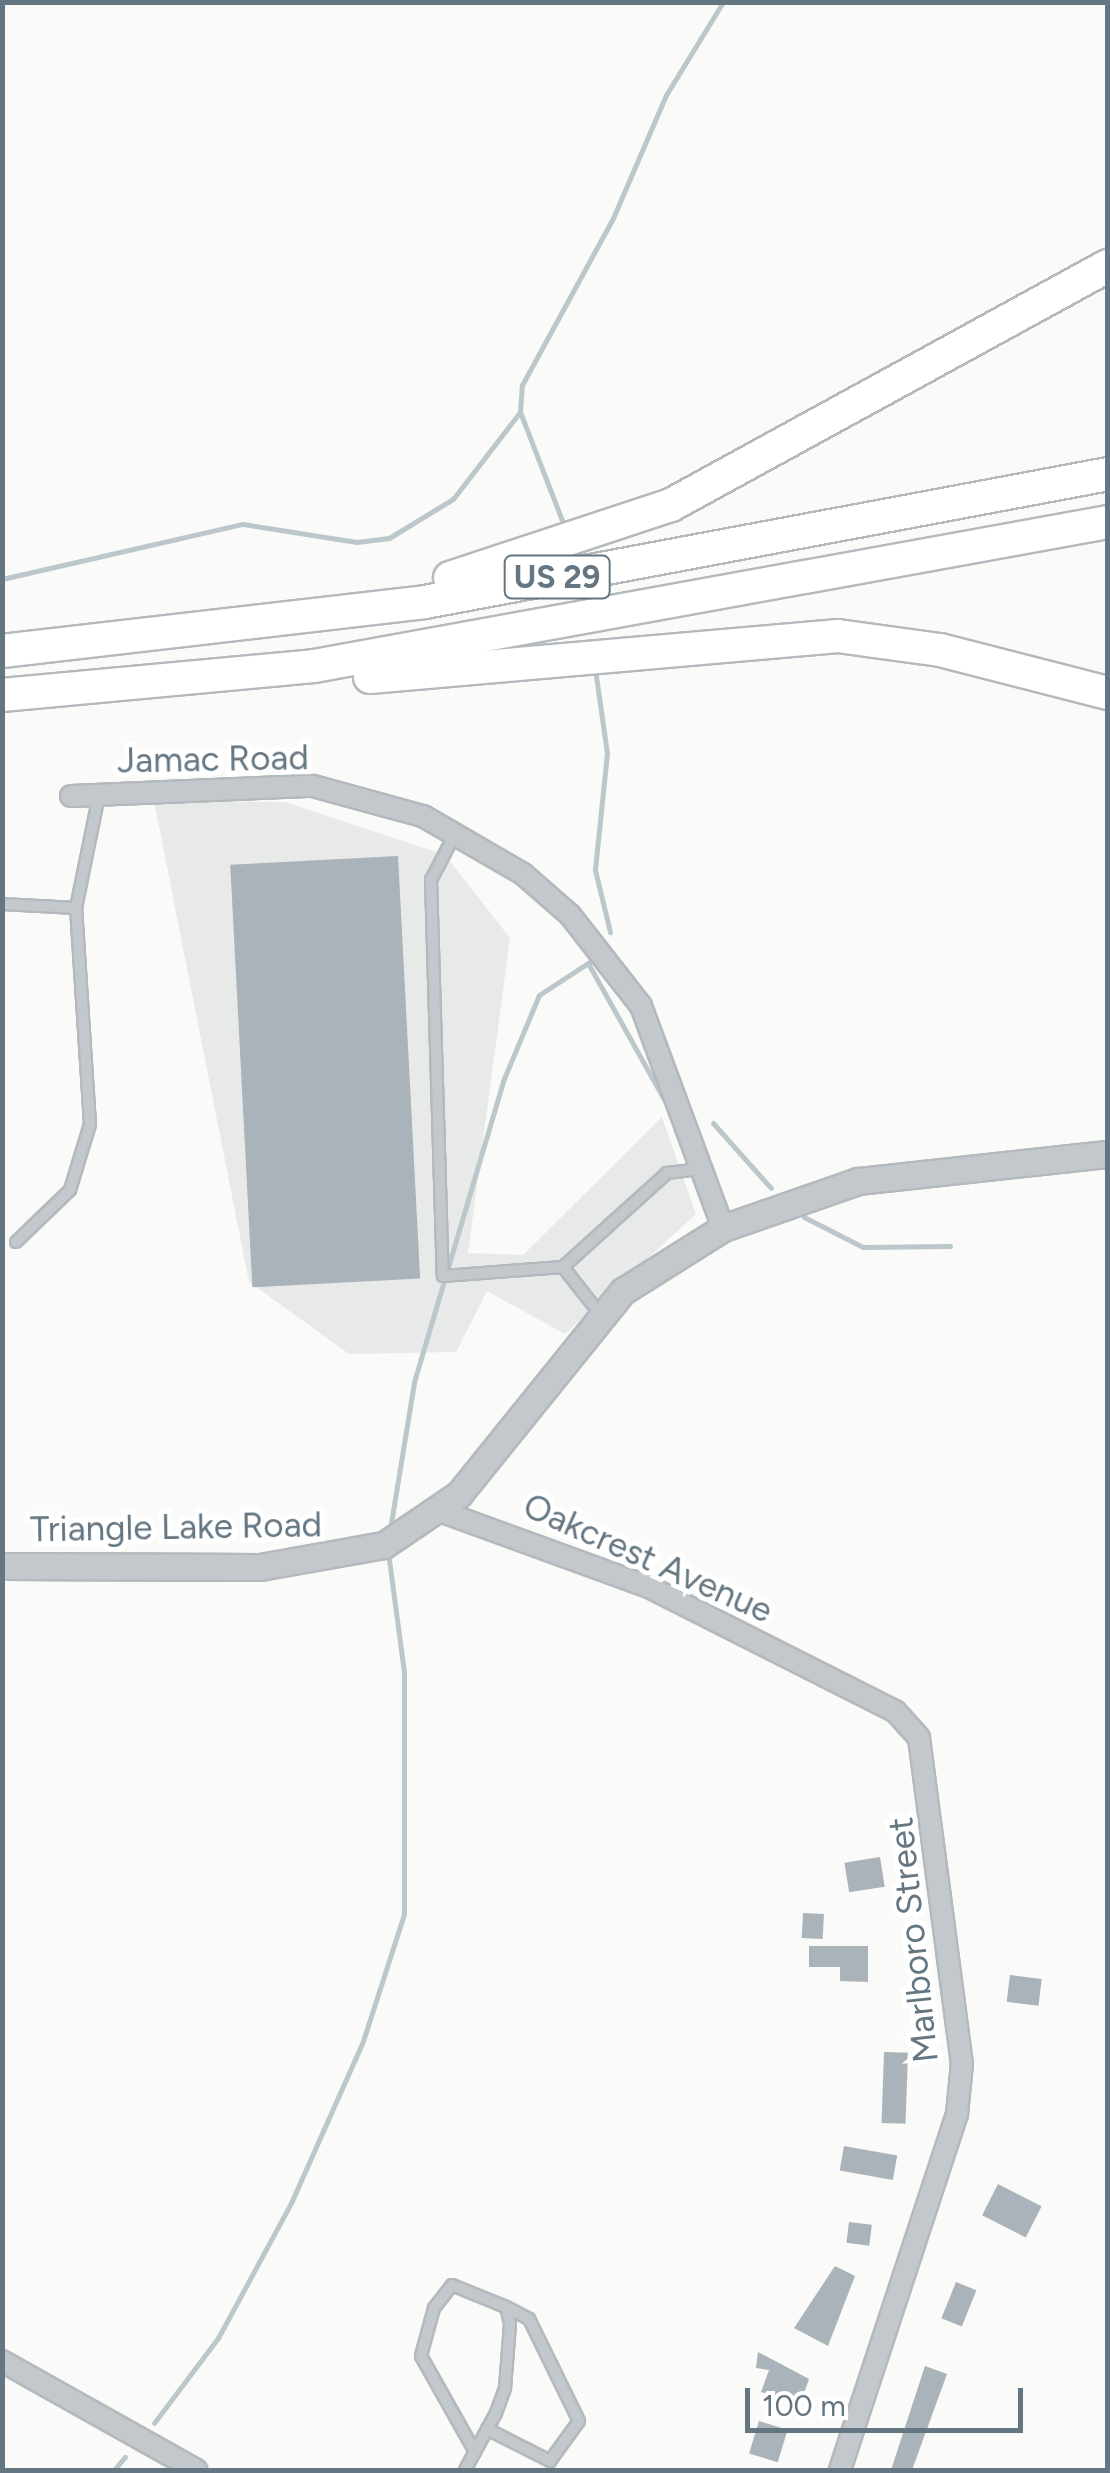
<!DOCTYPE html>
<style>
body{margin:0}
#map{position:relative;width:1110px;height:2473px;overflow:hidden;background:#fafaf8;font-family:Figtree,sans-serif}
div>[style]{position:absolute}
.built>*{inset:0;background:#e8e9e9}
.stream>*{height:5px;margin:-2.5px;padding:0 2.5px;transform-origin:2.5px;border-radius:2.5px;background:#bbc7cb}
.building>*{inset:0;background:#aab3b9;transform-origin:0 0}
.roads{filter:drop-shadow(2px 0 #b4b9bd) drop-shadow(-2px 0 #b4b9bd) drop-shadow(0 2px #b4b9bd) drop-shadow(0 -2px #b4b9bd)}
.service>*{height:10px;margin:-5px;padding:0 5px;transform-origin:5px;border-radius:5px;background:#c3c8cc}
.minor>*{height:20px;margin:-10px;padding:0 10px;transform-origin:10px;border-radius:10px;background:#c3c8cc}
.tertiary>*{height:25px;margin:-12.5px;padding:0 12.5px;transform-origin:12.5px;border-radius:12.5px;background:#c3c8cc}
.trunk>*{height:32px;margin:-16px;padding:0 16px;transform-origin:16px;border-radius:16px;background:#fff}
span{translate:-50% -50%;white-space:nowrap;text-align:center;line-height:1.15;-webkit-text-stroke:10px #fff;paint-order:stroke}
.shield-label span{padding:2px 8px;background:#fff;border:2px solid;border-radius:8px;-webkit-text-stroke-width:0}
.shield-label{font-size:32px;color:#657683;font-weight:700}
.street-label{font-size:35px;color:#657683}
.frame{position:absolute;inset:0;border:5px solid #657683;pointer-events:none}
.scale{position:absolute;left:745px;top:2388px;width:278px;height:45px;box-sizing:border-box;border:5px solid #657683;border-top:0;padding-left:12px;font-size:30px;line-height:35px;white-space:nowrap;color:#657683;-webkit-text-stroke:8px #fff;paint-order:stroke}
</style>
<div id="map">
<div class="built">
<i style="clip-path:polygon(154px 801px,285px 802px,445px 855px,510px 938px,468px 1253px,523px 1255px,662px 1117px,696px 1214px,565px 1334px,487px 1291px,456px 1352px,349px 1354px,249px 1282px)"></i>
</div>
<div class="stream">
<i style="left:565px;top:528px;width:124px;rotate:-111.2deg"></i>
<i style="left:520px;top:412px;width:27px;rotate:-86deg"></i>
<i style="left:522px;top:385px;width:190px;rotate:-61.4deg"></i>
<i style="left:613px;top:218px;width:134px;rotate:-66.7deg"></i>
<i style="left:666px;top:95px;width:109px;rotate:-58.5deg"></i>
<i style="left:2px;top:579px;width:247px;rotate:-12.9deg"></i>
<i style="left:243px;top:524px;width:115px;rotate:9deg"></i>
<i style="left:357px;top:542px;width:32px;rotate:-7deg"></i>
<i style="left:389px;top:538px;width:75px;rotate:-31.4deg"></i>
<i style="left:453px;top:499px;width:110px;rotate:-52.4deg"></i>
<i style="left:596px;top:676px;width:78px;rotate:81.9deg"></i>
<i style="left:607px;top:753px;width:118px;rotate:95.9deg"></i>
<i style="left:595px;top:870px;width:64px;rotate:76.4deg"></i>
<i style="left:589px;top:965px;width:164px;rotate:60.8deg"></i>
<i style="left:713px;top:1123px;width:87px;rotate:48.3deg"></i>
<i style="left:804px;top:1217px;width:66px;rotate:27deg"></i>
<i style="left:863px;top:1247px;width:87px;rotate:-0.7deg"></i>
<i style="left:391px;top:1523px;width:143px;rotate:-80.7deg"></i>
<i style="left:414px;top:1382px;width:314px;rotate:-73.5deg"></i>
<i style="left:503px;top:1081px;width:93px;rotate:-67.3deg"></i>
<i style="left:539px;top:995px;width:62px;rotate:-33.2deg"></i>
<i style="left:154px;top:2423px;width:106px;rotate:-53deg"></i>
<i style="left:218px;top:2338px;width:153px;rotate:-61.6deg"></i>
<i style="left:291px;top:2203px;width:177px;rotate:-66deg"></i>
<i style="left:363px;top:2041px;width:133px;rotate:-72.1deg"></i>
<i style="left:404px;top:1914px;width:242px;rotate:-90deg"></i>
<i style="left:404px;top:1672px;width:113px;rotate:-97.6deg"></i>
<i style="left:114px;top:2470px;width:17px;rotate:-50deg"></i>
</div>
<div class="building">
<i style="left:398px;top:856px;width:423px;height:168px;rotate:87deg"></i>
<i style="left:880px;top:1857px;width:30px;height:36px;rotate:81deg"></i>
<i style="left:803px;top:1913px;width:21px;height:25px;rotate:3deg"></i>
<i style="clip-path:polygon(809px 1946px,868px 1946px,868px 1982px,840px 1981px,840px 1967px,809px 1967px)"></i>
<i style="left:1010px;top:1975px;width:32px;height:27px;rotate:7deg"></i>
<i style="left:884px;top:2052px;width:24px;height:71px;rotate:2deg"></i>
<i style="left:844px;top:2146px;width:54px;height:25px;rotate:10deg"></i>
<i style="left:998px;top:2184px;width:49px;height:35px;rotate:27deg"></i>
<i style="left:849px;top:2222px;width:23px;height:21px;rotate:7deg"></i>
<i style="clip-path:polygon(835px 2266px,855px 2276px,828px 2346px,794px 2328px)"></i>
<i style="left:956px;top:2282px;width:22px;height:39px;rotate:22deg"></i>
<i style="clip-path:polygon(758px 2352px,809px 2379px,800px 2405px,761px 2392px,769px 2370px,756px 2368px)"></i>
<i style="clip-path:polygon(925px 2366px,947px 2374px,912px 2470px,891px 2470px)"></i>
<i style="left:759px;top:2421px;width:30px;height:34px;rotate:17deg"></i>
</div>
<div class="roads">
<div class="service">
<i style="left:455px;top:834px;width:52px;rotate:117.6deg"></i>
<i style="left:431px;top:880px;width:396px;rotate:88.3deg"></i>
<i style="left:443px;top:1276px;width:120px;rotate:-4.3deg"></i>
<i style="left:2px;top:904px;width:74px;rotate:3.1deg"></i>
<i style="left:76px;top:908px;width:115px;rotate:-78.5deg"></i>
<i style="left:16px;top:1242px;width:75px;rotate:-43.9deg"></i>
<i style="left:70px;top:1190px;width:69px;rotate:-73.1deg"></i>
<i style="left:90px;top:1124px;width:216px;rotate:-93.7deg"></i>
<i style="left:600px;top:1314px;width:60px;rotate:-128.2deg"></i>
<i style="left:563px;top:1267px;width:140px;rotate:-42.1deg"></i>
<i style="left:667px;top:1173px;width:34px;rotate:-7deg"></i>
<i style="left:487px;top:2429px;width:71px;rotate:26.9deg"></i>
<i style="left:550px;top:2461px;width:49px;rotate:-54.1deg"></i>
<i style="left:579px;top:2421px;width:114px;rotate:-116.1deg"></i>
<i style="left:529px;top:2319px;width:26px;rotate:-152deg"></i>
<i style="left:465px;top:2470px;width:65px;rotate:-61.5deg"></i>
<i style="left:496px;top:2413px;width:27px;rotate:-70deg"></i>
<i style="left:505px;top:2388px;width:64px;rotate:-85.5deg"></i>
<i style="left:510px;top:2324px;width:17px;rotate:-103deg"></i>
<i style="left:506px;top:2307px;width:58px;rotate:-157.8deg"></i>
<i style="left:452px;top:2285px;width:29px;rotate:128deg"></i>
<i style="left:434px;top:2308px;width:50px;rotate:105.2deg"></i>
<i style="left:421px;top:2356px;width:110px;rotate:60.6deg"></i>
</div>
<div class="minor">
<i style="left:71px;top:796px;width:242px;rotate:-2.4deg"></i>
<i style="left:313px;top:786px;width:114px;rotate:15.3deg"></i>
<i style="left:423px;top:816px;width:116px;rotate:30.1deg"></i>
<i style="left:523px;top:874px;width:62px;rotate:41.1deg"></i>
<i style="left:570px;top:915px;width:115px;rotate:52deg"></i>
<i style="left:641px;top:1006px;width:237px;rotate:69.7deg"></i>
<i style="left:440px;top:1511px;width:222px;rotate:20deg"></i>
<i style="left:649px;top:1587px;width:275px;rotate:26.8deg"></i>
<i style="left:895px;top:1711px;width:36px;rotate:48deg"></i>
<i style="left:919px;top:1738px;width:328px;rotate:82.5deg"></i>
<i style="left:962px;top:2063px;width:51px;rotate:95.6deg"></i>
<i style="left:957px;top:2114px;width:375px;rotate:108.2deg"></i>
<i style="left:2px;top:2361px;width:223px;rotate:29.3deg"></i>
</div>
<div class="tertiary">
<i style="left:2px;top:1566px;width:258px;rotate:0.2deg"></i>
<i style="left:260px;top:1567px;width:126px;rotate:-10.1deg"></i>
<i style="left:384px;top:1545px;width:91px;rotate:-34.2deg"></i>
<i style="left:459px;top:1494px;width:261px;rotate:-51.1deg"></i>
<i style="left:623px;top:1291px;width:118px;rotate:-32.2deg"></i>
<i style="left:723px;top:1228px;width:143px;rotate:-19.2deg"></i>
<i style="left:858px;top:1181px;width:251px;rotate:-6.2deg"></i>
</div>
<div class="trunk">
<i style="left:450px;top:578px;width:233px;rotate:-18.3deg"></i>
<i style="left:671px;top:505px;width:498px;rotate:-28.7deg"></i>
<i style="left:2px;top:651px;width:426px;rotate:-6.6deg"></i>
<i style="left:425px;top:602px;width:695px;rotate:-10.61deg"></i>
<i style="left:370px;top:677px;width:470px;rotate:-5deg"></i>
<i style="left:838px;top:636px;width:103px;rotate:7.8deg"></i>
<i style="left:940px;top:650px;width:173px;rotate:14.4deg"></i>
<i style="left:2px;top:695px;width:313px;rotate:-5.3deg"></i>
<i style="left:314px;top:666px;width:807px;rotate:-10.28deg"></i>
</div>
</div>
<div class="shield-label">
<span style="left:557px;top:577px">US 29</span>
</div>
<div class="street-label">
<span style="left:213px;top:759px;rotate:-1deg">Jamac Road</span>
<span style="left:176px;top:1527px;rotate:-1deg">Triangle Lake Road</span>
<span style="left:648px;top:1558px;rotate:24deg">Oakcrest Avenue</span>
<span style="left:913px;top:1940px;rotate:-96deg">Marlboro Street</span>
</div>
<div class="frame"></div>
<div class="scale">100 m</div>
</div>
